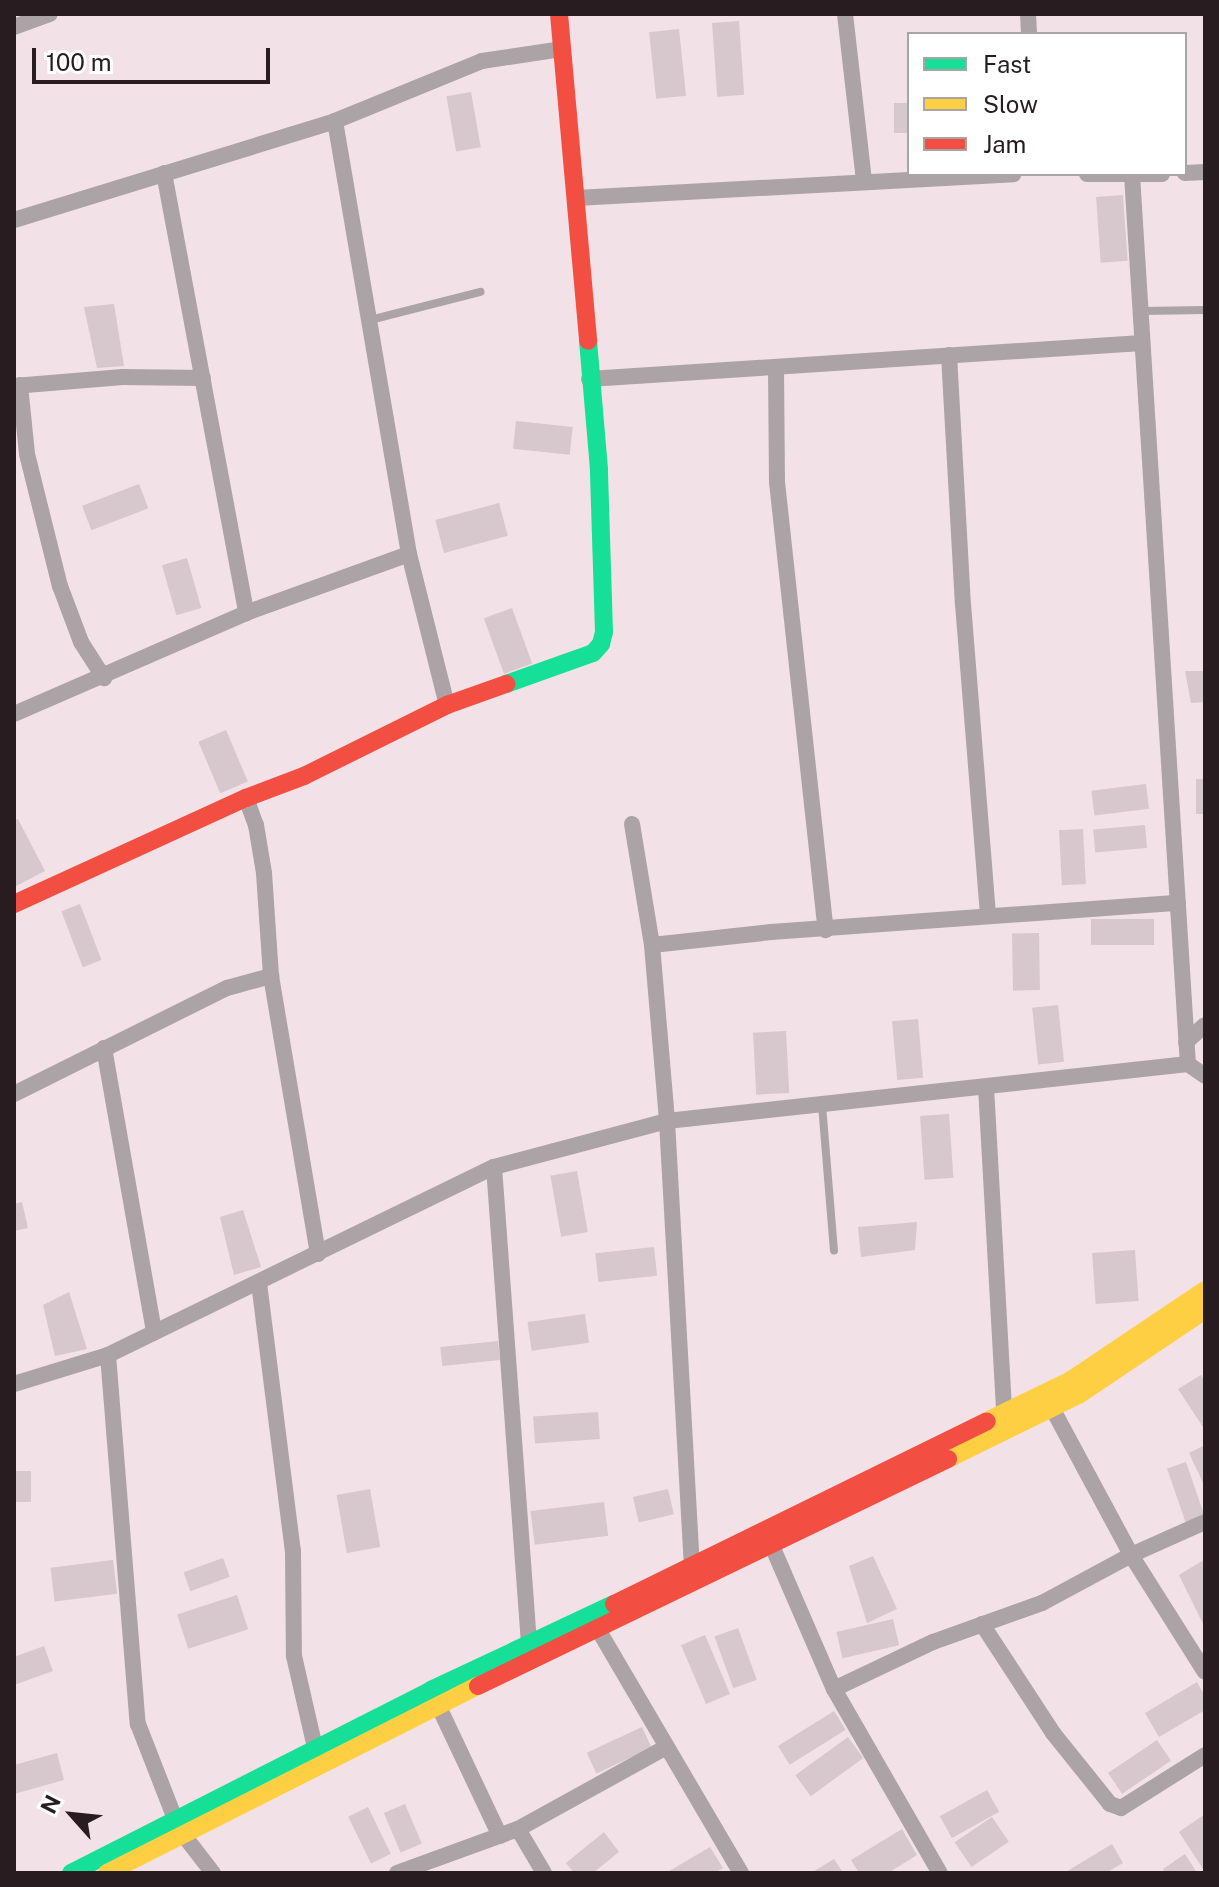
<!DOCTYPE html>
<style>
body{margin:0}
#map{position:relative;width:1219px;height:1887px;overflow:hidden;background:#f2e1e6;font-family:"Public Sans",sans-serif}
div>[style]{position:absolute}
.building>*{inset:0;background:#d6c8cd;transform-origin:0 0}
.lane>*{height:8px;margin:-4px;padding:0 4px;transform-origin:4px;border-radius:4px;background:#aba3a5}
.street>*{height:16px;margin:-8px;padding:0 8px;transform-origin:8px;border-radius:8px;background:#aba3a5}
.fast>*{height:18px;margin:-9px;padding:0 9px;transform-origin:9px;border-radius:9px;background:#16e098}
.slow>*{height:18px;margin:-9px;padding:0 9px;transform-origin:9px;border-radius:9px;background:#ffcf43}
.jam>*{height:18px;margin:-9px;padding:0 9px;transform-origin:9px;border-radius:9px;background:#f24e42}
span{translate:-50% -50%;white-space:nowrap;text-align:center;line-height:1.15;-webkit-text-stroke:6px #fff;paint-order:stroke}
.frame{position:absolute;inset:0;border:16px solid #281c20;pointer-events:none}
.legend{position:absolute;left:907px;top:32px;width:280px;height:144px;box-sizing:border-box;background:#fff;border:2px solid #a9a4a6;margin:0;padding:10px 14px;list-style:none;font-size:24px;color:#281c20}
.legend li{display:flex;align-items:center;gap:16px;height:40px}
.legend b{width:40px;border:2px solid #a9a4a6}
.north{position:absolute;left:32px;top:1775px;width:80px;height:80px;-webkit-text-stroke:6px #fff;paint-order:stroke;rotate:297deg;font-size:22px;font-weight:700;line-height:32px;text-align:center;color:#281c20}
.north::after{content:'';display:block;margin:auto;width:28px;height:36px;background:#281c20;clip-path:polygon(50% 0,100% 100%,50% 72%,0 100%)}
.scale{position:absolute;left:32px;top:48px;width:238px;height:36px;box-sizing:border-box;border:4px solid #281c20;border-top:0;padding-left:10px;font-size:24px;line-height:28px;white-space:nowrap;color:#281c20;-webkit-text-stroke:6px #fff;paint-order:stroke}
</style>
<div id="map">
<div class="building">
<i style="left:739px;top:21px;width:74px;height:27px;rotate:86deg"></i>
<i style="left:679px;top:29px;width:67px;height:30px;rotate:84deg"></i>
<i style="left:471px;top:92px;width:56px;height:25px;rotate:80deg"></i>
<i style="left:909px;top:103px;width:30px;height:15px;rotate:90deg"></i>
<i style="left:1123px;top:195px;width:66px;height:27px;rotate:86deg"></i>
<i style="clip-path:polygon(114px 304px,124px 366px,97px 368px,84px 307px)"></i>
<i style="left:516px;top:421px;width:57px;height:28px;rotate:6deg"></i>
<i style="left:139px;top:484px;width:26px;height:61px;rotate:69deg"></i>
<i style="left:499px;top:503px;width:34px;height:66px;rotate:75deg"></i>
<i style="left:187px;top:558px;width:52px;height:26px;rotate:74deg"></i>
<i style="left:512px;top:608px;width:59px;height:30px;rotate:70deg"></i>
<i style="clip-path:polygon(1185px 671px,1205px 671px,1205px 702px,1191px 703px)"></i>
<i style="left:226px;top:730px;width:56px;height:30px;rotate:67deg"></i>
<i style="left:1196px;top:779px;width:9px;height:35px"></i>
<i style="left:1146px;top:784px;width:25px;height:55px;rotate:83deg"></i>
<i style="clip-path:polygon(18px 819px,45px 871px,14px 887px,14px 820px)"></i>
<i style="left:1145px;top:825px;width:23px;height:52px;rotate:85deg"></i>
<i style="left:1083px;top:829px;width:55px;height:24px;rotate:87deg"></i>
<i style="left:80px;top:904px;width:60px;height:20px;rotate:69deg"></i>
<i style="left:1154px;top:919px;width:26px;height:63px;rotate:90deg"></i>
<i style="left:1039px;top:933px;width:57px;height:27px;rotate:89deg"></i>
<i style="left:1058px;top:1005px;width:57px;height:26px;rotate:84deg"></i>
<i style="left:918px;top:1019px;width:59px;height:26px;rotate:85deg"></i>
<i style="left:786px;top:1031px;width:62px;height:33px;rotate:87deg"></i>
<i style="left:949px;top:1114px;width:64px;height:29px;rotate:86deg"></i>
<i style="left:577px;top:1171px;width:62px;height:27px;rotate:80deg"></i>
<i style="clip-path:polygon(22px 1202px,28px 1228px,14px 1231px,14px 1204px)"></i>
<i style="clip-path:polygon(243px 1210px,261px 1267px,234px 1275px,220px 1217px)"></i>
<i style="clip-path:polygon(917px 1222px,915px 1250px,861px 1257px,858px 1227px)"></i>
<i style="left:654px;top:1247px;width:29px;height:59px;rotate:84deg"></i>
<i style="left:1135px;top:1250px;width:51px;height:43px;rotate:86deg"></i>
<i style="clip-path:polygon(69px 1292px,87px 1349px,55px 1356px,43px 1305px)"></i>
<i style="left:585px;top:1314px;width:29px;height:58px;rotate:82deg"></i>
<i style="left:498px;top:1341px;width:19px;height:58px;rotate:84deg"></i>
<i style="clip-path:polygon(1201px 1375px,1205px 1381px,1205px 1430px,1178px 1389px)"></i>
<i style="left:598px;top:1412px;width:27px;height:65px;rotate:86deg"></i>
<i style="clip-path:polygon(1205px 1445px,1205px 1487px,1189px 1453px)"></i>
<i style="left:1186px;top:1462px;width:57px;height:20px;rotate:71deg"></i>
<i style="left:31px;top:1471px;width:31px;height:17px;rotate:90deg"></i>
<i style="left:370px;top:1489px;width:59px;height:34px;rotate:80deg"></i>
<i style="left:668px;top:1489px;width:26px;height:36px;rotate:77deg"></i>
<i style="left:604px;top:1502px;width:34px;height:74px;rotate:83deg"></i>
<i style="clip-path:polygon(873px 1556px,897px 1609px,867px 1623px,849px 1566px)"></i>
<i style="left:223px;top:1558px;width:20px;height:42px;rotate:70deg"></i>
<i style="left:113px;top:1560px;width:34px;height:63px;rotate:83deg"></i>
<i style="clip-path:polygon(1202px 1561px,1205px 1566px,1205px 1628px,1179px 1575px)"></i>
<i style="left:237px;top:1595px;width:36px;height:63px;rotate:72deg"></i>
<i style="left:893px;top:1619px;width:27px;height:58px;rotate:77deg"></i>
<i style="left:738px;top:1628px;width:55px;height:25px;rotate:70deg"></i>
<i style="left:705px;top:1635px;width:64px;height:26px;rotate:67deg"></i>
<i style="clip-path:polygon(44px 1646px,53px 1671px,14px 1685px,14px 1657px)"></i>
<i style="clip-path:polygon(1197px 1682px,1205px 1696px,1205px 1710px,1159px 1737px,1145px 1713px)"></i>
<i style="left:834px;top:1711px;width:22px;height:66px;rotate:58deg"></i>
<i style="left:642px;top:1727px;width:23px;height:61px;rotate:65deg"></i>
<i style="left:848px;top:1737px;width:26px;height:65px;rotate:54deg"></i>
<i style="left:1157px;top:1740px;width:25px;height:59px;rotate:56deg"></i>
<i style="clip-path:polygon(57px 1753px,64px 1780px,14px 1794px,14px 1765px)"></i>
<i style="left:987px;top:1790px;width:25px;height:54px;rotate:61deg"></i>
<i style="left:405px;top:1804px;width:43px;height:23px;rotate:67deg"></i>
<i style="left:368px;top:1807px;width:52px;height:22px;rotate:64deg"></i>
<i style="clip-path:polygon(1205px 1814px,1205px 1872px,1179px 1832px)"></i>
<i style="left:992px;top:1817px;width:30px;height:45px;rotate:56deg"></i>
<i style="clip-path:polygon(902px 1829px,917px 1855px,888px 1873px,859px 1873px,851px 1860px)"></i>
<i style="clip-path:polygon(604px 1832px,619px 1852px,593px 1873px,574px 1873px,566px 1863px)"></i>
<i style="clip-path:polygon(1112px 1844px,1123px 1863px,1106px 1873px,1064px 1873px)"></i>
<i style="clip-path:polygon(710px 1847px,723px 1868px,714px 1873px,666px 1873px)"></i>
<i style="clip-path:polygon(1185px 1854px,1197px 1873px,1165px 1873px,1163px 1869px)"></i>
<i style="clip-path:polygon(834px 1859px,843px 1873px,811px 1873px)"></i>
</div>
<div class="lane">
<i style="left:1141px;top:311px;width:64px;rotate:-0.9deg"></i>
<i style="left:370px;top:320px;width:114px;rotate:-14.3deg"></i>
<i style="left:822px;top:1105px;width:146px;rotate:85.3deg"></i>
</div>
<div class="street">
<i style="left:845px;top:14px;width:169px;rotate:83.5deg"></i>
<i style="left:1028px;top:14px;width:20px;rotate:87deg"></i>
<i style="left:14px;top:27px;width:38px;rotate:-20deg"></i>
<i style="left:335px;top:121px;width:439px;rotate:80.3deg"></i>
<i style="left:409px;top:554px;width:156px;rotate:75.9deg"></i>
<i style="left:164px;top:173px;width:448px;rotate:79.4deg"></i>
<i style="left:1185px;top:173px;width:20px;rotate:-3deg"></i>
<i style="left:1087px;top:174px;width:75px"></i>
<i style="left:1132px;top:175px;width:891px;rotate:86.4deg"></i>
<i style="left:1188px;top:1064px;width:21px;rotate:35deg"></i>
<i style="left:576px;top:198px;width:438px;rotate:-3.1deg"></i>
<i style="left:14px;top:220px;width:336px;rotate:-17.1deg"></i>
<i style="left:335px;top:121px;width:159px;rotate:-22.2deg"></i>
<i style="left:482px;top:61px;width:80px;rotate:-8.6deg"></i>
<i style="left:949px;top:355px;width:249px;rotate:86.8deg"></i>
<i style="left:963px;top:604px;width:313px;rotate:85.4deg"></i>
<i style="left:776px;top:368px;width:114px;rotate:89.5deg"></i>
<i style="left:777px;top:482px;width:451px;rotate:83.8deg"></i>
<i style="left:589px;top:379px;width:554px;rotate:-3.72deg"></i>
<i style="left:20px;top:385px;width:69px;rotate:84.2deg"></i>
<i style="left:27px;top:454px;width:136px;rotate:76deg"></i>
<i style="left:60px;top:586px;width:60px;rotate:69.4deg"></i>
<i style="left:81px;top:642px;width:43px;rotate:57.4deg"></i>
<i style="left:14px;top:386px;width:109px;rotate:-4.7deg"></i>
<i style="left:123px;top:377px;width:80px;rotate:0.7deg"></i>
<i style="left:14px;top:714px;width:253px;rotate:-23.5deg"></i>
<i style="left:246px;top:613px;width:173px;rotate:-19.9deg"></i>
<i style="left:246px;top:798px;width:29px;rotate:70deg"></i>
<i style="left:256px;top:825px;width:49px;rotate:80.5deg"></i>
<i style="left:264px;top:873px;width:103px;rotate:86.1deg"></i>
<i style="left:271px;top:976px;width:282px;rotate:80.4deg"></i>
<i style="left:632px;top:824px;width:123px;rotate:80.6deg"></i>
<i style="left:652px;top:945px;width:177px;rotate:85.1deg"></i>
<i style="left:667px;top:1121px;width:447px;rotate:86.8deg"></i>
<i style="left:652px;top:945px;width:120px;rotate:-6.2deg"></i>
<i style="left:771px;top:932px;width:408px;rotate:-4.1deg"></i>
<i style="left:1186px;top:1042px;width:25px;rotate:-42deg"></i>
<i style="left:104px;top:1048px;width:289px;rotate:80deg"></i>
<i style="left:986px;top:1087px;width:326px;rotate:86.8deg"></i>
<i style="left:14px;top:1094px;width:238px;rotate:-26.5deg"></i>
<i style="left:227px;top:988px;width:46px;rotate:-15.3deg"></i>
<i style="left:494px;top:1167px;width:477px;rotate:85.8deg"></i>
<i style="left:259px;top:1283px;width:270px;rotate:82.8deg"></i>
<i style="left:293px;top:1551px;width:105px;rotate:89.5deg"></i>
<i style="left:294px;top:1656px;width:94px;rotate:77.1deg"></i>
<i style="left:108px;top:1355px;width:370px;rotate:85.4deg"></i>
<i style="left:138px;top:1724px;width:102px;rotate:68.7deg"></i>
<i style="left:14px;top:1384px;width:98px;rotate:-17.1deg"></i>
<i style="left:108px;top:1355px;width:429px;rotate:-26deg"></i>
<i style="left:494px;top:1167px;width:179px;rotate:-14.9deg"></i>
<i style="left:667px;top:1121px;width:524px;rotate:-6.24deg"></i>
<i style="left:1052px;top:1408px;width:167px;rotate:61.7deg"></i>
<i style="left:1131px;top:1555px;width:138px;rotate:57.7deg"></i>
<i style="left:772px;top:1546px;width:156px;rotate:66.6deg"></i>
<i style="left:834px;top:1689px;width:212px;rotate:60.1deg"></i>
<i style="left:982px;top:1624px;width:130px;rotate:56.9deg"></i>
<i style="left:1053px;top:1733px;width:91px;rotate:51.2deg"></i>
<i style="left:1110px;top:1804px;width:12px;rotate:20deg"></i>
<i style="left:1121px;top:1808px;width:99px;rotate:-32.2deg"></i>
<i style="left:599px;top:1631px;width:281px;rotate:59.6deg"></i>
<i style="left:834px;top:1689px;width:110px;rotate:-25.4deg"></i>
<i style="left:933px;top:1642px;width:116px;rotate:-19.7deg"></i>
<i style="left:1042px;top:1603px;width:101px;rotate:-28.3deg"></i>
<i style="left:1131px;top:1555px;width:81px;rotate:-24deg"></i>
<i style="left:438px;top:1705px;width:145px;rotate:64.7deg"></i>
<i style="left:518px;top:1829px;width:51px;rotate:59.4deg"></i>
<i style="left:182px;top:1833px;width:51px;rotate:52.2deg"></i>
<i style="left:397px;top:1873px;width:129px;rotate:-20deg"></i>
<i style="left:518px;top:1829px;width:168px;rotate:-28.9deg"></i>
</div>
<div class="fast">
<i style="left:506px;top:684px;width:92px;rotate:-19.6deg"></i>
<i style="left:593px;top:653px;width:12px;rotate:-48deg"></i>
<i style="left:601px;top:644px;width:12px;rotate:-76deg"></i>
<i style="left:604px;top:632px;width:163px;rotate:-91.8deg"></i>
<i style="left:599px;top:469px;width:128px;rotate:-94.9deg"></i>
<i style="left:71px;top:1873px;width:404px;rotate:-26.9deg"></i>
<i style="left:431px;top:1690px;width:202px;rotate:-25.2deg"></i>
</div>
<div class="slow">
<i style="left:987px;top:1421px;width:93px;rotate:-26deg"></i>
<i style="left:1071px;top:1380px;width:161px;rotate:-33.9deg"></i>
<i style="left:948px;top:1459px;width:147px;rotate:-26.2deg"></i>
<i style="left:1080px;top:1394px;width:151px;rotate:-33.9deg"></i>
<i style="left:107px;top:1873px;width:415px;rotate:-26.8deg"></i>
</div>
<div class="jam">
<i style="left:559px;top:14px;width:328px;rotate:84.9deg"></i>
<i style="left:14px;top:904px;width:255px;rotate:-24.6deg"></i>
<i style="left:246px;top:798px;width:62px;rotate:-20.8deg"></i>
<i style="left:304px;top:776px;width:160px;rotate:-26.4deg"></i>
<i style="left:447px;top:705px;width:63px;rotate:-19.6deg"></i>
<i style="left:614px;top:1604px;width:415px;rotate:-26.1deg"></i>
<i style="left:478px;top:1686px;width:522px;rotate:-25.78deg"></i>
</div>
<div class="frame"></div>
<ul class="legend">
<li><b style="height:10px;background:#16e098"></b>Fast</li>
<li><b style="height:10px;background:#ffcf43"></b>Slow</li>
<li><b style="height:10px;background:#f24e42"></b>Jam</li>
</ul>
<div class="north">N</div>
<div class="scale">100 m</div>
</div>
